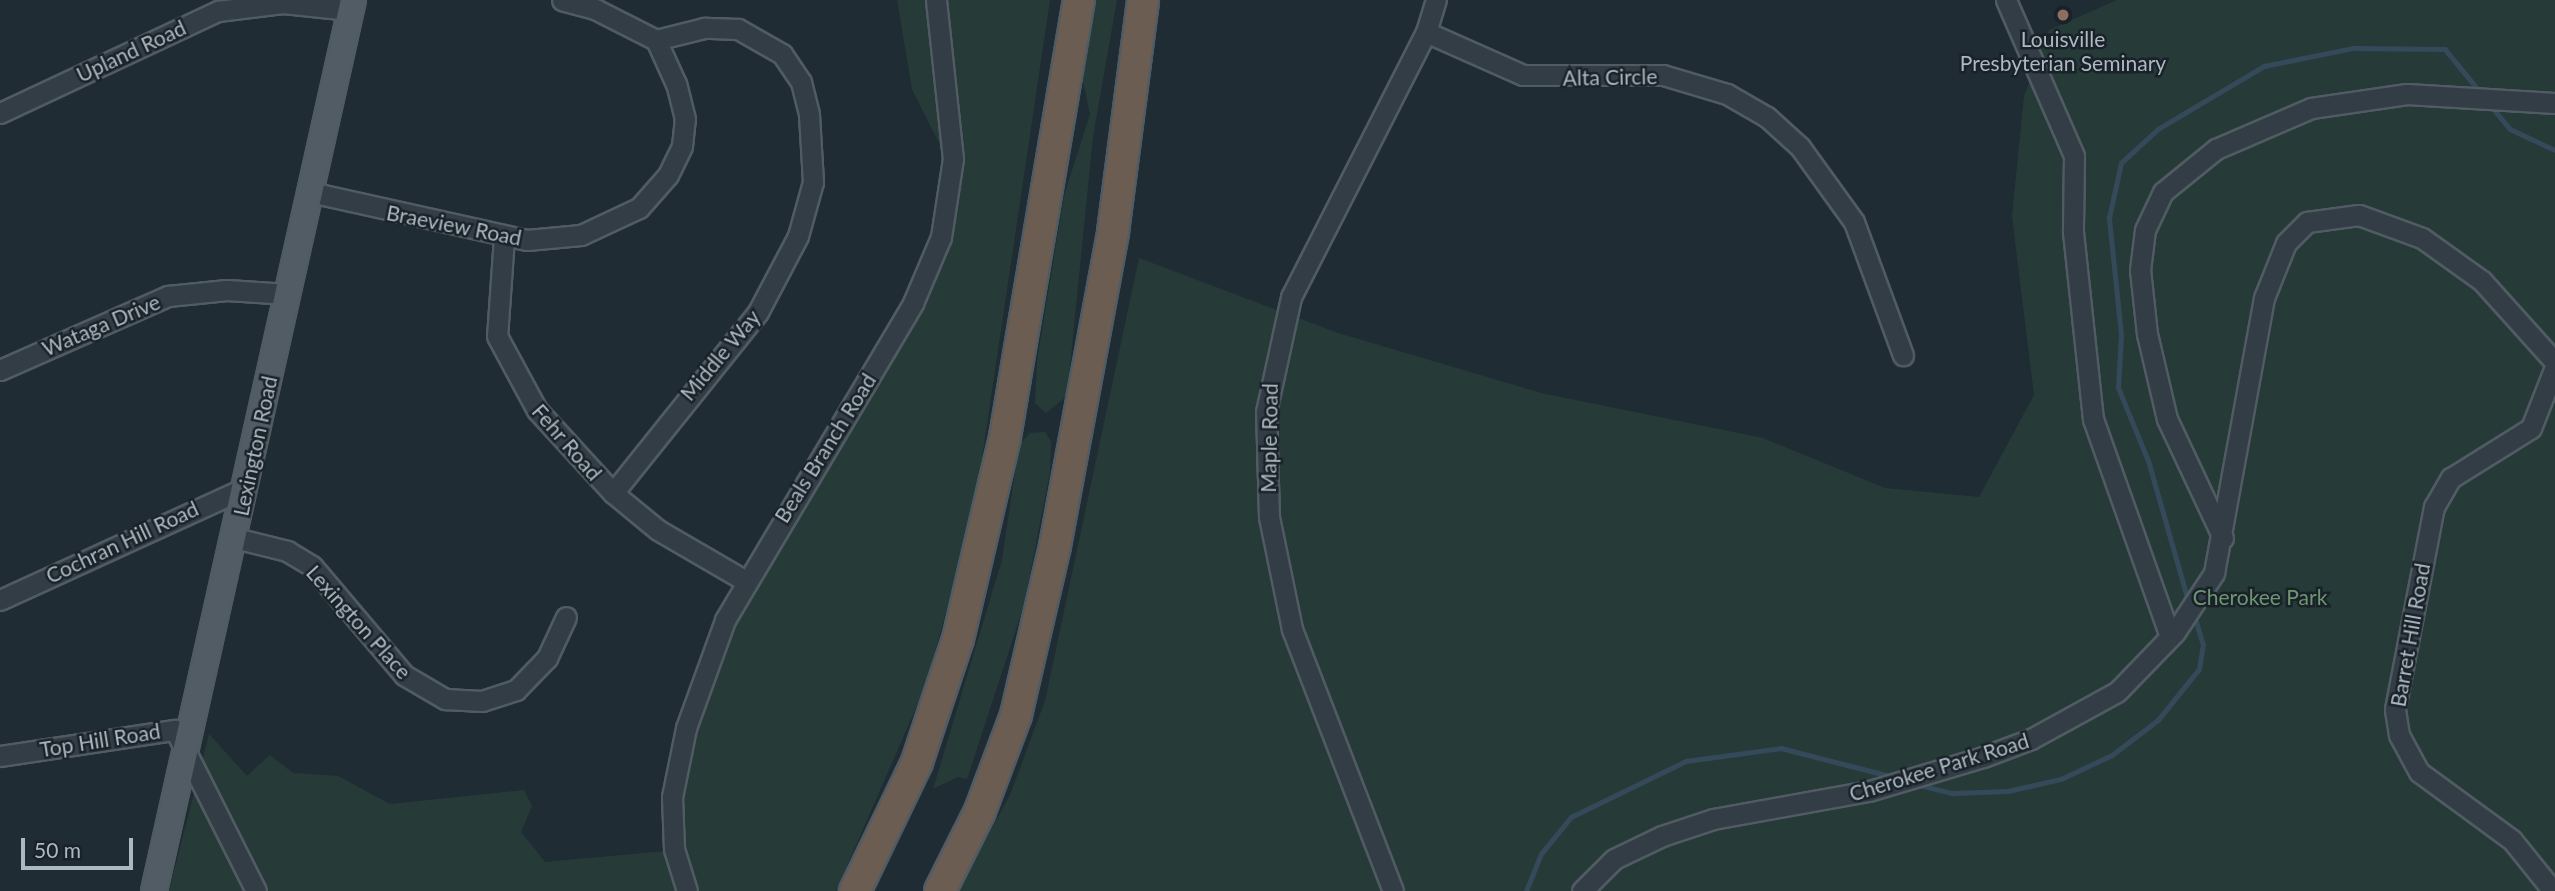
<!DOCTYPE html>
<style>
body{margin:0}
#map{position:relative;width:2555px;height:891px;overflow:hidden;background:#202c34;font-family:Lato,sans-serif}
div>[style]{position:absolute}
.green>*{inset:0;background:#263b38}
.stream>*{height:4.5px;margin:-2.25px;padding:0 2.25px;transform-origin:2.25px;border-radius:2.25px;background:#344a5b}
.roads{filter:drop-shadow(2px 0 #515b63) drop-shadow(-2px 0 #515b63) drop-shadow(0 2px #515b63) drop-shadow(0 -2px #515b63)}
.minor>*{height:19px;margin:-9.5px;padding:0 9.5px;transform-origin:9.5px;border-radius:9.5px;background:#333d45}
.major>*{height:24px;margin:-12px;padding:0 12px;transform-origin:12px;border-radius:12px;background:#515c65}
.highway>*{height:30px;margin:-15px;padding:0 15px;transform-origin:15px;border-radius:15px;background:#6b5d51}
.dots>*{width:19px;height:19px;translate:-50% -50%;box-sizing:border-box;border:4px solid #192229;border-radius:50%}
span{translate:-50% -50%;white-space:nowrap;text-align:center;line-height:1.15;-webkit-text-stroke:5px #192229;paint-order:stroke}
.poi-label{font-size:21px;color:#adb8c2}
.street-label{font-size:21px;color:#adb8c2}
.park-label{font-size:21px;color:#6e9671}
.scale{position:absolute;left:21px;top:838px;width:112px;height:32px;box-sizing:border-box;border:4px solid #adb8c2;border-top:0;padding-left:9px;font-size:21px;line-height:24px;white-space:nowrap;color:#adb8c2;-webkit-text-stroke:5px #192229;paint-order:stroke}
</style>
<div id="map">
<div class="green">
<i style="clip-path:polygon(897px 0,927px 0,943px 151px,912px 89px)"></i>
<i style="clip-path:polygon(944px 0,1050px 0,979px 478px,961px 556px,926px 685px,836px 891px,169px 891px,209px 734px,247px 776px,270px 755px,293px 773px,338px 776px,390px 804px,524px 790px,532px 806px,521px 832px,545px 862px,666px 851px,697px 715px,746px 592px,869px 394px,958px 187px,960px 129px)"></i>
<i style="clip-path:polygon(1087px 0,1117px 0,1093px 136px,1067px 396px,1046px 413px,1035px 403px,1037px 361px,1064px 196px,1090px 114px,1079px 63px)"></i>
<i style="clip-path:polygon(2117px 0,2555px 0,2555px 891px,957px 891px,1010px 795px,1045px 701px,1139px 258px,1338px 333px,1541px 393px,1763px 438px,1885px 488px,1979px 497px,2034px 395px,2012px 216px,2024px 96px,2049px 30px)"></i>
<i style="clip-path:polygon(1045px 432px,1051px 441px,1050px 472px,1024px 605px,967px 779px,958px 777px,933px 789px,1002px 560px,1019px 445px,1030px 433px)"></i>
</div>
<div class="stream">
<i style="left:2491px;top:106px;width:30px;rotate:50deg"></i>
<i style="left:2510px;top:129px;width:50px;rotate:25deg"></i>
<i style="left:2188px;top:601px;width:146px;rotate:-105.9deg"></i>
<i style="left:2148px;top:461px;width:79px;rotate:-112.3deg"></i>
<i style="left:2118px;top:388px;width:53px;rotate:-86.8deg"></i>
<i style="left:2121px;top:335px;width:118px;rotate:-95.9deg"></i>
<i style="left:2109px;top:218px;width:56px;rotate:-77.7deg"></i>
<i style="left:2121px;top:163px;width:50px;rotate:-42.6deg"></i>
<i style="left:2158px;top:129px;width:123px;rotate:-30.7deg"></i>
<i style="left:2264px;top:66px;width:91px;rotate:-11.4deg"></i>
<i style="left:2353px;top:48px;width:92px;rotate:0.6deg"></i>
<i style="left:2445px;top:49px;width:57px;rotate:50.7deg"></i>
<i style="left:1916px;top:784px;width:38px;rotate:14deg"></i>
<i style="left:1953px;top:793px;width:55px;rotate:-2.1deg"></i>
<i style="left:2008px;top:791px;width:54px;rotate:-12.8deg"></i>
<i style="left:2061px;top:779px;width:56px;rotate:-25.2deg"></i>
<i style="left:2112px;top:755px;width:58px;rotate:-37.3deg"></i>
<i style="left:2158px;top:720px;width:65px;rotate:-51.2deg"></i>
<i style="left:2199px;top:669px;width:24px;rotate:-81deg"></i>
<i style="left:2203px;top:645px;width:30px;rotate:-107deg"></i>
<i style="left:1526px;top:891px;width:40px;rotate:-68deg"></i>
<i style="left:1541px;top:854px;width:48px;rotate:-51deg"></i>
<i style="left:1571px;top:817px;width:128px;rotate:-26deg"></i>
<i style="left:1686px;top:761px;width:96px;rotate:-7.8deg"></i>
<i style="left:1781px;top:748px;width:117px;rotate:14.4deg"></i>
</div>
<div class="roads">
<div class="minor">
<i style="left:2006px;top:0;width:170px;rotate:66.4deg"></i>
<i style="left:2074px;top:156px;width:76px;rotate:90.8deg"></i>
<i style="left:2073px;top:232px;width:188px;rotate:83.9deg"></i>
<i style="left:2093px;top:419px;width:231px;rotate:70.5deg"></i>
<i style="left:1426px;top:32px;width:106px;rotate:23.9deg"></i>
<i style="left:1523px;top:75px;width:140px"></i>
<i style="left:1663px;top:75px;width:67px;rotate:16.5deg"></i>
<i style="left:1727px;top:94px;width:46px;rotate:29.9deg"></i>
<i style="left:1767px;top:117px;width:45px;rotate:42.3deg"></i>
<i style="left:1800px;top:147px;width:92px;rotate:54.2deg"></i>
<i style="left:1854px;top:222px;width:142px;rotate:69.8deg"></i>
<i style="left:0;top:113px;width:241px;rotate:-25.1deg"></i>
<i style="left:218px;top:11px;width:65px;rotate:-7deg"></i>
<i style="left:283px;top:3px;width:67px;rotate:6deg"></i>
<i style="left:310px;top:192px;width:222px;rotate:12.5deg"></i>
<i style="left:527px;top:240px;width:54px;rotate:-5.3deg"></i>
<i style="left:581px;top:235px;width:64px;rotate:-25deg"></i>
<i style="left:639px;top:208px;width:44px;rotate:-48.7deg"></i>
<i style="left:668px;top:175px;width:32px;rotate:-64deg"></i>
<i style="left:682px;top:146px;width:27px;rotate:-84deg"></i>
<i style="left:685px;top:119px;width:36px;rotate:-104deg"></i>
<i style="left:676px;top:84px;width:48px;rotate:-114.4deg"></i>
<i style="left:656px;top:40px;width:68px;rotate:-153.1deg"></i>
<i style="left:595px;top:9px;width:34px;rotate:-165deg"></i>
<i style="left:504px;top:237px;width:99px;rotate:94deg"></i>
<i style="left:497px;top:336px;width:84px;rotate:61.6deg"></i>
<i style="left:537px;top:410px;width:113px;rotate:47.5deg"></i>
<i style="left:613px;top:493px;width:58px;rotate:39.4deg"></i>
<i style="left:658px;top:530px;width:99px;rotate:30.2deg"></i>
<i style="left:0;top:370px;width:184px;rotate:-23.8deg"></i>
<i style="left:168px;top:296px;width:59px;rotate:-5.8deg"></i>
<i style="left:227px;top:290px;width:61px;rotate:3.8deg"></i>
<i style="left:613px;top:493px;width:232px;rotate:-51.3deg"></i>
<i style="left:758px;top:312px;width:86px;rotate:-62.2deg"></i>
<i style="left:798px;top:236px;width:56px;rotate:-74.5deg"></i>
<i style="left:813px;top:182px;width:68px;rotate:-93.4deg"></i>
<i style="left:809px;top:114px;width:33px;rotate:-104deg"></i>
<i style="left:801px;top:82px;width:34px;rotate:-124deg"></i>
<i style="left:782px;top:54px;width:51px;rotate:-150.4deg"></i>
<i style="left:738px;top:29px;width:34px;rotate:-178deg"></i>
<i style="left:704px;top:28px;width:49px;rotate:166deg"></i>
<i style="left:235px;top:538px;width:54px;rotate:14deg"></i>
<i style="left:287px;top:551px;width:29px;rotate:31deg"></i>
<i style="left:312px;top:566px;width:143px;rotate:49.8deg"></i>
<i style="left:404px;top:675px;width:48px;rotate:30.3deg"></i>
<i style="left:445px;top:699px;width:37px;rotate:3deg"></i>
<i style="left:482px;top:701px;width:36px;rotate:-18deg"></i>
<i style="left:516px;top:690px;width:45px;rotate:-45.9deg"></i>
<i style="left:547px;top:658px;width:45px;rotate:-65.1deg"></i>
<i style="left:2223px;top:538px;width:132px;rotate:-115.2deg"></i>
<i style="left:2167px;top:419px;width:87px;rotate:-103.2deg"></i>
<i style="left:2147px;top:334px;width:64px;rotate:-96.2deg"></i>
<i style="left:2140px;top:270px;width:40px;rotate:-82.9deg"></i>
<i style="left:2145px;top:230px;width:42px;rotate:-64.7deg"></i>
<i style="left:2163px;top:192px;width:68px;rotate:-39.1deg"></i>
<i style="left:2216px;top:149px;width:103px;rotate:-23.3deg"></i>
<i style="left:2311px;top:108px;width:97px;rotate:-8.3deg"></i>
<i style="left:2407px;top:94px;width:148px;rotate:3.5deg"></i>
<i style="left:0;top:600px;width:269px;rotate:-24.6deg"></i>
<i style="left:0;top:756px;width:177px;rotate:-8.5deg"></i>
<i style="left:175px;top:730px;width:180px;rotate:63.3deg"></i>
<i style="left:687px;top:891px;width:44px;rotate:-107.2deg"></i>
<i style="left:674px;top:849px;width:52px;rotate:-92.2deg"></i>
<i style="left:672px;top:797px;width:70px;rotate:-78.5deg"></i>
<i style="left:686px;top:728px;width:115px;rotate:-70.1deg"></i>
<i style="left:725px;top:620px;width:369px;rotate:-59.3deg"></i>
<i style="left:913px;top:303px;width:72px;rotate:-67deg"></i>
<i style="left:941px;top:237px;width:79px;rotate:-81.3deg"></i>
<i style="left:953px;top:159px;width:160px;rotate:-96.1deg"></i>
<i style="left:1393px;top:891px;width:281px;rotate:-111.1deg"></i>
<i style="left:1292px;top:629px;width:114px;rotate:-101.6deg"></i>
<i style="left:1269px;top:517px;width:105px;rotate:-91.6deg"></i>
<i style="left:1266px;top:412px;width:118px;rotate:-77.7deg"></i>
<i style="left:1291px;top:297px;width:297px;rotate:-63deg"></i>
<i style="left:1426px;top:32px;width:34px;rotate:-73deg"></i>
<i style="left:1582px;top:891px;width:45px;rotate:-45deg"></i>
<i style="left:1614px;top:859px;width:53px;rotate:-25.6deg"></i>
<i style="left:1662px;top:836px;width:54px;rotate:-18.4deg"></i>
<i style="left:1713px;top:819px;width:158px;rotate:-10.2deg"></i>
<i style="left:1869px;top:791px;width:119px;rotate:-16.6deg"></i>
<i style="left:1983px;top:757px;width:51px;rotate:-20.6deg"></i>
<i style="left:2031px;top:739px;width:98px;rotate:-28.7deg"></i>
<i style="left:2117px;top:692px;width:83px;rotate:-46deg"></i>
<i style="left:2175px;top:632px;width:71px;rotate:-56.5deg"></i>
<i style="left:2214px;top:573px;width:280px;rotate:-79.7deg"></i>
<i style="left:2264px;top:298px;width:59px;rotate:-68.2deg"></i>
<i style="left:2286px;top:243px;width:30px;rotate:-45deg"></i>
<i style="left:2307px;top:222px;width:52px;rotate:-7.7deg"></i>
<i style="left:2359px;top:215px;width:67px;rotate:20.1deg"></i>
<i style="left:2422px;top:238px;width:74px;rotate:35.6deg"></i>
<i style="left:2482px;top:281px;width:109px;rotate:48deg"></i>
<i style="left:2553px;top:891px;width:65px;rotate:-128.8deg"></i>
<i style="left:2512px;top:840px;width:115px;rotate:-143.8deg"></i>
<i style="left:2419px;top:772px;width:42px;rotate:-118.4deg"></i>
<i style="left:2399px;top:735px;width:26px;rotate:-99deg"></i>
<i style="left:2395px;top:709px;width:206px;rotate:-79.1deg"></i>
<i style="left:2434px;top:507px;width:34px;rotate:-60deg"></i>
<i style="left:2451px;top:478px;width:94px;rotate:-32deg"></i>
<i style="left:2531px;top:428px;width:66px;rotate:-68.5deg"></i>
</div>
<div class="major">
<i style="left:154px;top:891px;width:913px;rotate:-77.41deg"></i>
</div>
<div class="highway">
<i style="left:855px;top:891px;width:143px;rotate:-64.3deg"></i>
<i style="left:917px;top:762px;width:130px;rotate:-71.6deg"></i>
<i style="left:958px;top:639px;width:207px;rotate:-76.9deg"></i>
<i style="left:1005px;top:437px;width:443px;rotate:-80.4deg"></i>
<i style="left:940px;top:891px;width:89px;rotate:-63.4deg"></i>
<i style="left:980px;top:811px;width:103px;rotate:-69.4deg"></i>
<i style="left:1016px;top:715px;width:173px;rotate:-77deg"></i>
<i style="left:1055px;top:546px;width:319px;rotate:-79.5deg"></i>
<i style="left:1113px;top:232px;width:234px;rotate:-82.6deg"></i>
</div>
</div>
<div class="dots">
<i style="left:2063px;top:15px;background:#8d6e63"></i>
</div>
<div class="poi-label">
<span style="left:2063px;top:51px">Louisville<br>Presbyterian Seminary</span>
</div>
<div class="street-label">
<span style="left:131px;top:51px;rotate:-25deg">Upland Road</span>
<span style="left:1610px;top:77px;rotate:-1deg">Alta Circle</span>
<span style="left:454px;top:225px;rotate:11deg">Braeview Road</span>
<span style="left:101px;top:325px;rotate:-23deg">Wataga Drive</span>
<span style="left:720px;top:355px;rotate:-50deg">Middle Way</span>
<span style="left:1269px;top:438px;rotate:-89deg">Maple Road</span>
<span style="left:567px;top:442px;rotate:49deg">Fehr Road</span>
<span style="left:255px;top:446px;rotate:-78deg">Lexington Road</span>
<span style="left:825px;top:448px;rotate:-58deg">Beals Branch Road</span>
<span style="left:122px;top:542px;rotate:-25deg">Cochran Hill Road</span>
<span style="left:359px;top:622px;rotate:48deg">Lexington Place</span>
<span style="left:2410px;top:635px;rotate:-80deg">Barret Hill Road</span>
<span style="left:100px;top:740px;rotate:-9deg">Top Hill Road</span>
<span style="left:1939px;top:767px;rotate:-17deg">Cherokee Park Road</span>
</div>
<div class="park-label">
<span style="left:2260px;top:597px">Cherokee Park</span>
</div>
<div class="scale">50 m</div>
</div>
